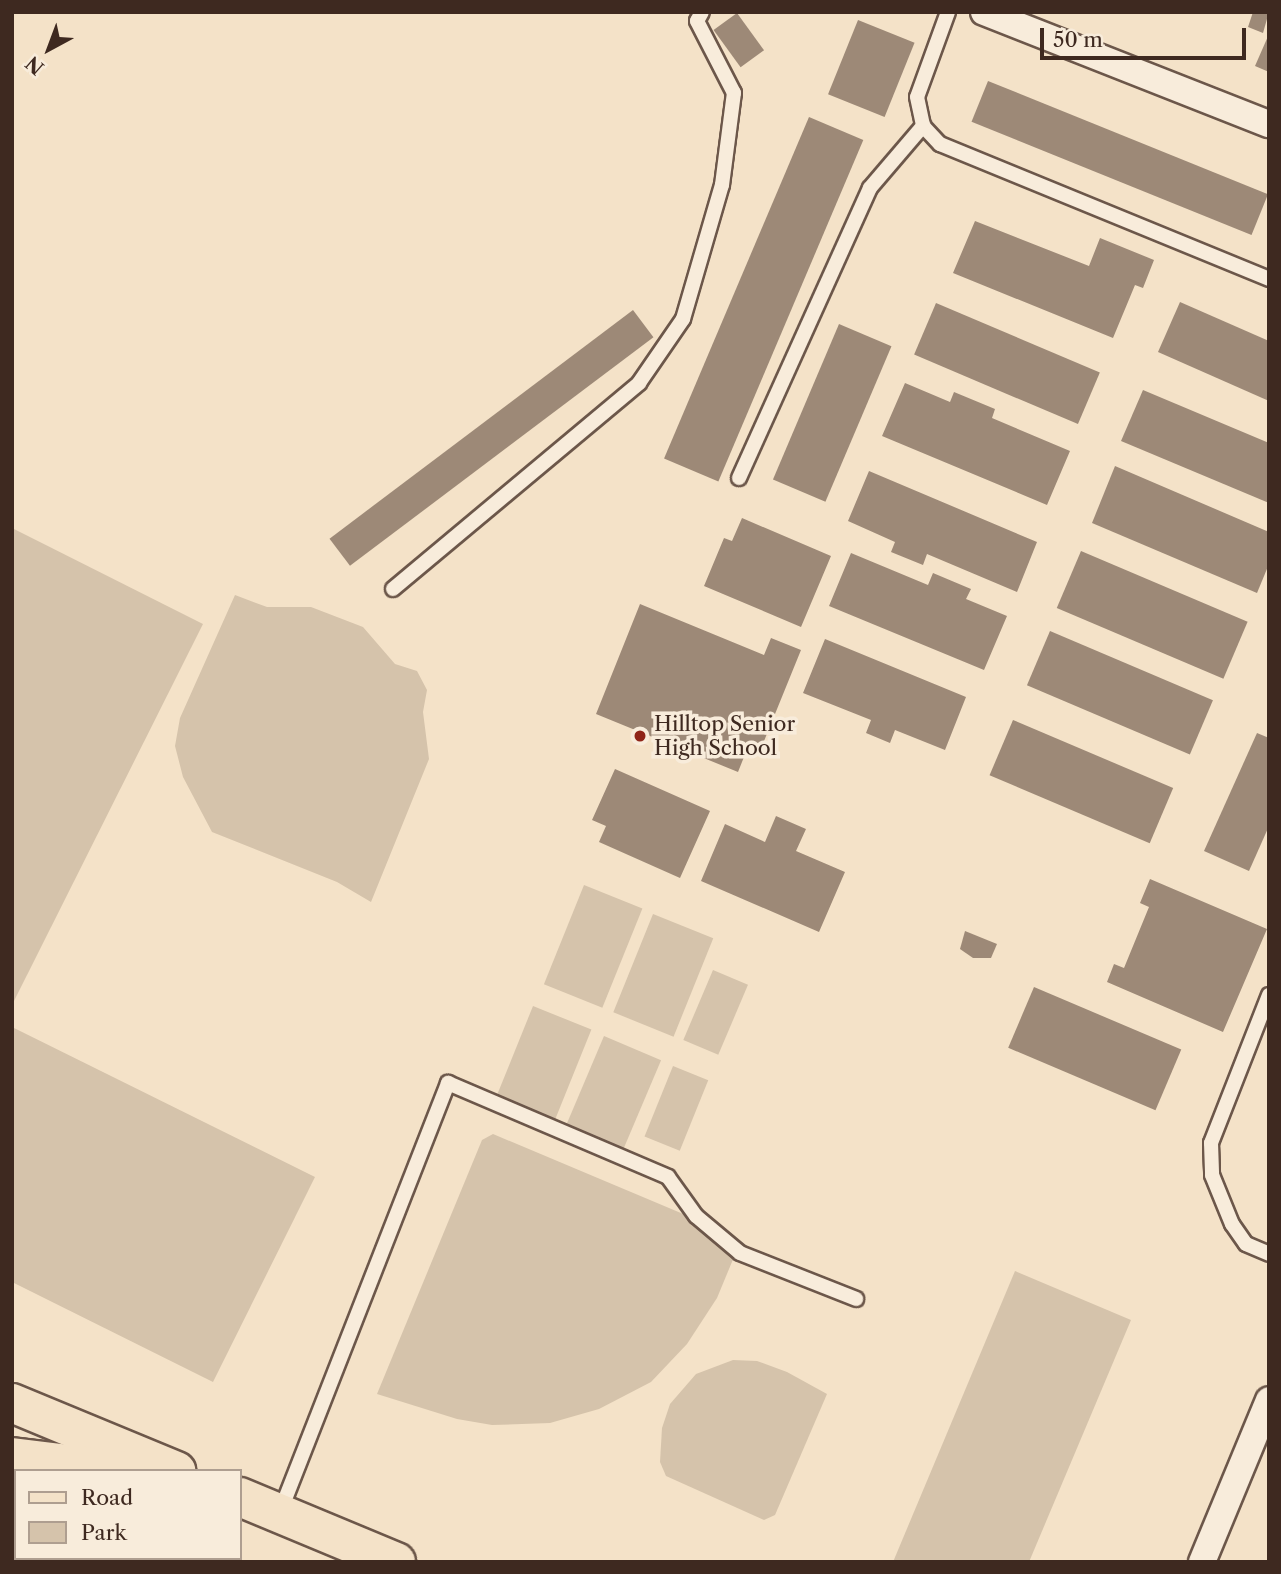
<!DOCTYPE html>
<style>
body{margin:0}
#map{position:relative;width:1281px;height:1574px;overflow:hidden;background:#f4e2c8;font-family:"Libre Caslon Text",serif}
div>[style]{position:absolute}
.green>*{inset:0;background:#d5c3ab;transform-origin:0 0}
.building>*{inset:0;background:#9d8977;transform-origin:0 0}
.roads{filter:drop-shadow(2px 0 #6c574a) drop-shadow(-2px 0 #6c574a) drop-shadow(0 2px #6c574a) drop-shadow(0 -2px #6c574a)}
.service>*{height:14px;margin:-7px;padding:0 7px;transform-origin:7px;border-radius:7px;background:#f8ecdb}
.minor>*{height:26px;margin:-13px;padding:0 13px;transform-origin:13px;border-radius:13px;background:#f8ecdb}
.primary>*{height:38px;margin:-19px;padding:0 19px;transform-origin:19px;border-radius:19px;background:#f4e2c8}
.motorway>*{height:38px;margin:-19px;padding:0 19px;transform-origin:19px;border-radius:19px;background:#f4e2c8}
.dots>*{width:19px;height:19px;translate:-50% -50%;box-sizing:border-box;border:4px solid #f8ecdb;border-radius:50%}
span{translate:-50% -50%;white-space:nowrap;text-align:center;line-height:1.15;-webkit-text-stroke:7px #f8ecdb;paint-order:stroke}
.poi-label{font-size:21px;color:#3e2920}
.left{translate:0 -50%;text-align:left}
.frame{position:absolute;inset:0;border:14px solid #3e2920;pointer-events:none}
.legend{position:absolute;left:14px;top:1469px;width:228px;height:91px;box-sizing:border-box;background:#f8ecdb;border:2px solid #ae9e90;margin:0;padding:9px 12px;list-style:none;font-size:21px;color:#3e2920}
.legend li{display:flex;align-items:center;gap:14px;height:35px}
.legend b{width:35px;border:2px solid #ae9e90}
.north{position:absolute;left:14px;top:14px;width:70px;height:70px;-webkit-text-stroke:5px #f8ecdb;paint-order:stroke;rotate:221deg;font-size:19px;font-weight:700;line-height:28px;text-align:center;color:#3e2920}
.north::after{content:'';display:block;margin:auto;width:24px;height:32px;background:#3e2920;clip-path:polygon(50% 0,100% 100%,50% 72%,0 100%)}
.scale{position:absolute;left:1040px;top:28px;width:206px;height:32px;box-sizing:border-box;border:4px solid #3e2920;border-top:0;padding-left:9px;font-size:21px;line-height:24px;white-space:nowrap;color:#3e2920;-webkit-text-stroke:5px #f8ecdb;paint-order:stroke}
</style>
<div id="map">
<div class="green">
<i style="clip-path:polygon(12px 528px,203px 624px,12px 1005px)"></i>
<i style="clip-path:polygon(235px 595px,267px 607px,311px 607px,363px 627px,395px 664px,417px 671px,427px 690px,423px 712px,429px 759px,371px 902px,337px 882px,212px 832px,183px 777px,175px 746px,180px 718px)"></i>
<i style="left:584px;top:885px;width:63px;height:107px;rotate:22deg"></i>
<i style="left:653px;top:914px;width:65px;height:106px;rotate:22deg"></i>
<i style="left:713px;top:970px;width:38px;height:76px;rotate:23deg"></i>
<i style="left:533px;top:1006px;width:63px;height:106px;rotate:22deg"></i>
<i style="clip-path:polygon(12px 1027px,315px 1177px,213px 1382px,12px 1282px)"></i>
<i style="left:604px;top:1036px;width:62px;height:105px;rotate:23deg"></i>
<i style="left:673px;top:1066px;width:38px;height:76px;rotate:22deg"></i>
<i style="clip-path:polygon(493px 1134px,688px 1216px,734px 1257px,717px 1298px,687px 1344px,651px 1382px,599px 1409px,550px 1423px,492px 1425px,457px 1419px,377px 1394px,482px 1140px)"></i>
<i style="clip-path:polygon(1015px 1271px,1131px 1320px,1029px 1562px,893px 1562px)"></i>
<i style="clip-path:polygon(733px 1360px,757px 1361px,787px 1372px,827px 1394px,775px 1515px,764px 1520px,666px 1476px,660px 1462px,662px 1428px,670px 1404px,696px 1374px)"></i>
</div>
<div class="building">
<i style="clip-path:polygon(1253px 12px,1269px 12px,1263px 33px,1248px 27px)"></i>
<i style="left:737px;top:13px;width:46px;height:29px;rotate:54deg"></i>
<i style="left:858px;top:20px;width:61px;height:80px;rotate:22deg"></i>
<i style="clip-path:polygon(1269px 34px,1269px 72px,1255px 66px)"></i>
<i style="left:988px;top:81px;width:302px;height:44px;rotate:22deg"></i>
<i style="left:809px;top:117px;width:59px;height:371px;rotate:23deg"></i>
<i style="clip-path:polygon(975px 221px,1089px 266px,1100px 238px,1154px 260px,1143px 288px,1135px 285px,1113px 338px,953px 273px)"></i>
<i style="clip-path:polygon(1180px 302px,1269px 341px,1269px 401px,1158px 352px)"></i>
<i style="left:936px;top:303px;width:178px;height:56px;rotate:23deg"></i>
<i style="left:633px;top:310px;width:34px;height:380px;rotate:53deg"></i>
<i style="left:839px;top:324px;width:57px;height:169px;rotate:23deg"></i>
<i style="clip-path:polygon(905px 383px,950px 402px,954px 392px,995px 409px,992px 418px,1070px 451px,1047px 505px,882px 436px)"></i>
<i style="clip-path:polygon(1143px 390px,1269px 443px,1269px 503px,1121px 441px)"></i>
<i style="clip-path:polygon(1115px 466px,1269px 532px,1269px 564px,1257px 593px,1092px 523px)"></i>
<i style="clip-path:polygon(869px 471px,1037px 542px,1017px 592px,927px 554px,923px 565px,891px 552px,895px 542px,848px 521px)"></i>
<i style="clip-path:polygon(742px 518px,831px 556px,801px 627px,704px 586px,724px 538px,732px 541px)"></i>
<i style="left:1081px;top:551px;width:181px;height:62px;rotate:23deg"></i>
<i style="clip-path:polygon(851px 553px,928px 585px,933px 573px,971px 589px,966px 599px,1007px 616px,984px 670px,829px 606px)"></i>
<i style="clip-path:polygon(640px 604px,764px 655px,771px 638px,801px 650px,762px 746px,750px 742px,738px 772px,596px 714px)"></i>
<i style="left:1050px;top:631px;width:177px;height:59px;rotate:23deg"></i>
<i style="clip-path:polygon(825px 639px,966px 697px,945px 750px,895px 730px,890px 743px,866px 733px,871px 720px,803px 693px)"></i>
<i style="left:1013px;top:720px;width:174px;height:60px;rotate:23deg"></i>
<i style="clip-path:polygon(1257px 733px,1269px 738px,1269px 826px,1249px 871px,1204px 851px)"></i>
<i style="clip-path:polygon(615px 769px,710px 811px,680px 878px,599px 842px,606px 826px,592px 820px)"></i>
<i style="clip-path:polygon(776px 816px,806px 829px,796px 851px,845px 872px,819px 932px,701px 881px,725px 824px,765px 842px)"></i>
<i style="clip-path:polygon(1150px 879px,1267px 929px,1223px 1032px,1107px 982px,1114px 964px,1124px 968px,1149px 907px,1140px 903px)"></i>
<i style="clip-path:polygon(965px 931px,997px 944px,991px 958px,973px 958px,960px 949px)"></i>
<i style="left:1034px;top:987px;width:160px;height:66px;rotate:23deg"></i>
</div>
<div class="roads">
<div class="service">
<i style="left:948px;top:12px;width:90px;rotate:110deg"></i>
<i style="left:917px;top:97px;width:30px;rotate:78deg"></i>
<i style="left:923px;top:126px;width:25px;rotate:47deg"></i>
<i style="left:940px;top:144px;width:356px;rotate:22.3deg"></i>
<i style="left:739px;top:478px;width:318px;rotate:-65.7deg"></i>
<i style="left:870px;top:188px;width:82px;rotate:-49.5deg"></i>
<i style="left:393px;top:589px;width:321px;rotate:-39.9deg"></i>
<i style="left:639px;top:383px;width:78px;rotate:-55.5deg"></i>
<i style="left:683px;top:319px;width:140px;rotate:-73.8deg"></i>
<i style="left:722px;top:185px;width:93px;rotate:-82.6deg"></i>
<i style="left:734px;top:93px;width:81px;rotate:-117.2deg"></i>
<i style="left:697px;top:21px;width:10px;rotate:-61deg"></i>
<i style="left:1269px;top:995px;width:159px;rotate:111.4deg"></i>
<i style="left:1211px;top:1143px;width:32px;rotate:88deg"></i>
<i style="left:1212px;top:1175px;width:53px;rotate:67.8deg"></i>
<i style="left:1232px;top:1224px;width:24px;rotate:55deg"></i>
<i style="left:1246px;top:1244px;width:25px;rotate:23deg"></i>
<i style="left:280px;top:1512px;width:461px;rotate:-68.6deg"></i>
<i style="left:448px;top:1083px;width:239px;rotate:23.1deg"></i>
<i style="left:668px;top:1177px;width:48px;rotate:54.3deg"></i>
<i style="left:696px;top:1216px;width:57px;rotate:40.1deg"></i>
<i style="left:740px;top:1253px;width:125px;rotate:21.6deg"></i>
<i style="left:12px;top:1539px;width:4px"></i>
<i style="left:148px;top:1558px;width:7px;rotate:34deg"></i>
</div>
<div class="minor">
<i style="left:984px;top:12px;width:306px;rotate:21.5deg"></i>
<i style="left:1202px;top:1562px;width:175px;rotate:-67.5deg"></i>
</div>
<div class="primary">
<i style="left:12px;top:1403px;width:178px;rotate:22.5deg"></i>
<i style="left:240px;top:1497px;width:169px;rotate:22.6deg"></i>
</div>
<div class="motorway">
<i style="left:12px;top:1457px;width:115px;rotate:7deg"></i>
</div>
</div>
<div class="dots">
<i style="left:640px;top:736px;background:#8f2418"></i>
</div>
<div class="poi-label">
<span class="left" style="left:654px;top:736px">Hilltop Senior<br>High School</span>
</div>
<div class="frame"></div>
<ul class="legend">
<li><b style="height:9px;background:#f4e2c8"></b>Road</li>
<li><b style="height:19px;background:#d5c3ab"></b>Park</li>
</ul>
<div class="north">N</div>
<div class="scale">50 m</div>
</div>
